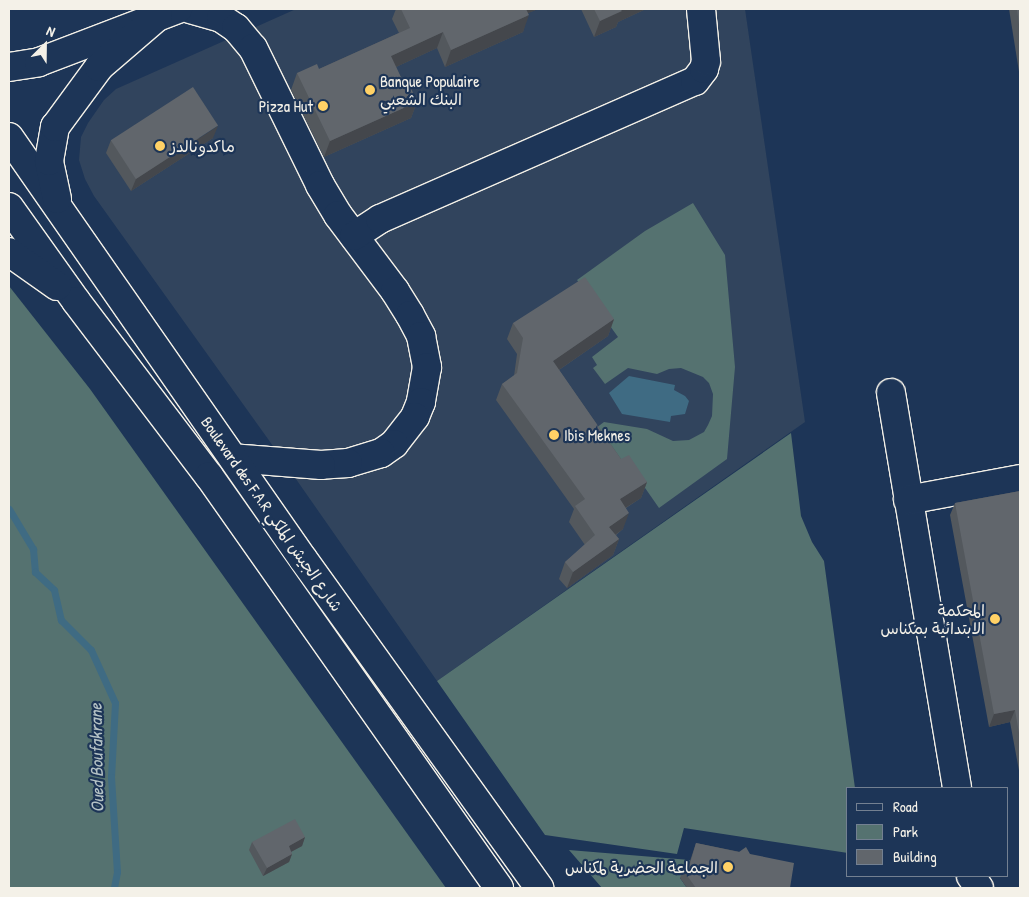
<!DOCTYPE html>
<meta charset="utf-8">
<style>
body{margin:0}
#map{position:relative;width:1029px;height:897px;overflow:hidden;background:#1d3557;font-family:"Patrick Hand","Playpen Sans Arabic",sans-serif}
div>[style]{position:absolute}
.built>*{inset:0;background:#31445d}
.green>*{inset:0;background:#557270}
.water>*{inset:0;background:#3f6b83}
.stream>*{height:7px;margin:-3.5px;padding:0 3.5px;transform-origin:3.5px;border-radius:3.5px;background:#3f6b83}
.roads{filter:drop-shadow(1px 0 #f4f1e8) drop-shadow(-1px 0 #f4f1e8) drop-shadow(0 1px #f4f1e8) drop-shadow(0 -1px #f4f1e8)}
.minor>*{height:28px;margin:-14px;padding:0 14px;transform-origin:14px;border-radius:14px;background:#1d3557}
.major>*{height:28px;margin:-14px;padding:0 14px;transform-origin:14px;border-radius:14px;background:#1d3557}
.wall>*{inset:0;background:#53585d}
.shaded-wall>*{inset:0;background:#44474c}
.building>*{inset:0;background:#61666c;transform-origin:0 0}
.dots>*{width:14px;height:14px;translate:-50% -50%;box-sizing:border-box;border:2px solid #1d3557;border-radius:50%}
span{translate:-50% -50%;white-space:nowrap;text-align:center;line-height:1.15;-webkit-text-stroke:4.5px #1d3557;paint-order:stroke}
.poi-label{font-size:16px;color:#f4f1e8}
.left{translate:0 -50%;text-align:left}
.right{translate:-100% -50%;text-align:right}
.street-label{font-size:16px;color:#f4f1e8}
.water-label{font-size:18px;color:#b5c2c5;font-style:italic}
.frame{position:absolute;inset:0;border:10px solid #f4f1e8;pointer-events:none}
.legend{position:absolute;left:846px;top:787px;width:162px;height:90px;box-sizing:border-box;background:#1d3557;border:1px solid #738091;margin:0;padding:6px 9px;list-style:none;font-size:15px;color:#f4f1e8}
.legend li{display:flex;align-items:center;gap:10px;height:25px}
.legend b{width:25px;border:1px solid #738091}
.north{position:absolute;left:20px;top:20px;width:50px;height:50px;-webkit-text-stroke:4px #1d3557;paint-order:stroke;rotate:23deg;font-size:14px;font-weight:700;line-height:20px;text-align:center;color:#f4f1e8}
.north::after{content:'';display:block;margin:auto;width:18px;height:22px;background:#f4f1e8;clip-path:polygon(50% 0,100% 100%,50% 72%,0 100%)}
</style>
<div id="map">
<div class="built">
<i style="clip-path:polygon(296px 9px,745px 9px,805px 422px,437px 681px,268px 439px,94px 196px,85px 179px,79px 160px,81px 137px,88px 123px,104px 100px,116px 89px)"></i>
</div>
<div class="green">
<i style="clip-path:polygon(693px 203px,725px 255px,735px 367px,727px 459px,659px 508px,627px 462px,619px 466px,596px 428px,604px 422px,647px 429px,673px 441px,689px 440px,704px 432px,708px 425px,712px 416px,713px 394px,709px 383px,703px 377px,681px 368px,669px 369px,657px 374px,628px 368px,605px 384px,593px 368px,597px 365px,592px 357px,618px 337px,577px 280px,645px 231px)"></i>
<i style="clip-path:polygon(9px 286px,90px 389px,446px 888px,9px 888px)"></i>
<i style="clip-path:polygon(791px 433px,801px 516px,812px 542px,824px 561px,855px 788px,848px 788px,848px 853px,684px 828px,677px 854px,545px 835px,437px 681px)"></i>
<i style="clip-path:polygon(569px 850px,690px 860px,686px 875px,680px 878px,687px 888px,602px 888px)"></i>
</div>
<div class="water">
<i style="clip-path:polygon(629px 376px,675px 385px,674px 390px,685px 396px,689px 401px,685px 414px,671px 416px,670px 422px,622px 414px,609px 393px)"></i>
</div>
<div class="stream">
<i style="left:9px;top:509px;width:47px;rotate:59deg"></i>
<i style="left:33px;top:549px;width:23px;rotate:85deg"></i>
<i style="left:35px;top:572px;width:26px;rotate:43deg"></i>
<i style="left:54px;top:590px;width:31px;rotate:77deg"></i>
<i style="left:61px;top:620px;width:42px;rotate:45deg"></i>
<i style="left:91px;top:650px;width:58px;rotate:65.6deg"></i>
<i style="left:115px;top:703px;width:74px;rotate:93.1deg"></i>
<i style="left:111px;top:777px;width:95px;rotate:86.4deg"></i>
<i style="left:117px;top:872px;width:16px;rotate:101deg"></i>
</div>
<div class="roads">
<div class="minor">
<i style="left:190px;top:9px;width:32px;rotate:16deg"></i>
<i style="left:221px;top:18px;width:18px;rotate:34deg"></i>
<i style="left:236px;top:28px;width:26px;rotate:50deg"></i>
<i style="left:253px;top:48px;width:153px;rotate:63.9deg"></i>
<i style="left:320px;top:185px;width:35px;rotate:59deg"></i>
<i style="left:338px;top:215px;width:95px;rotate:53.1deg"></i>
<i style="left:395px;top:291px;width:28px;rotate:58deg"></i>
<i style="left:410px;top:315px;width:24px;rotate:62deg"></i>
<i style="left:421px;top:336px;width:32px;rotate:79deg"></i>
<i style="left:427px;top:367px;width:36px;rotate:100deg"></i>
<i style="left:421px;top:402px;width:16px;rotate:112deg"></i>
<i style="left:415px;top:417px;width:34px;rotate:128deg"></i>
<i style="left:394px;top:444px;width:16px;rotate:145deg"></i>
<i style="left:381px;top:453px;width:34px;rotate:163deg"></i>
<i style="left:348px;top:463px;width:27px;rotate:176deg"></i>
<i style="left:321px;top:465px;width:88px;rotate:-175.5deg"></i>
<i style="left:354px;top:236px;width:31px;rotate:-33deg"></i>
<i style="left:380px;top:219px;width:344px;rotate:-23.7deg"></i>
<i style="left:695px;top:81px;width:15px;rotate:-53deg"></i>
<i style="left:704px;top:69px;width:8px;rotate:-76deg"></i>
<i style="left:706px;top:61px;width:52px;rotate:-95.5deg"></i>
<i style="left:891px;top:393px;width:400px;rotate:80.5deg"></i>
<i style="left:908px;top:500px;width:114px;rotate:-10.6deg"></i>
<i style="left:971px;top:876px;width:14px;rotate:56deg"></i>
</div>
<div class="major">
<i style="left:9px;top:67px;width:30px;rotate:-9deg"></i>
<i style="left:39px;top:62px;width:149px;rotate:-20.9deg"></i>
<i style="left:9px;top:137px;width:514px;rotate:55.14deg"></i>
<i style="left:303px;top:559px;width:405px;rotate:54.3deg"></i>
<i style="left:57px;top:199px;width:39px;rotate:-102deg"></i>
<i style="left:49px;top:161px;width:35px;rotate:-80deg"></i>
<i style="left:55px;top:127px;width:74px;rotate:-53.7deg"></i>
<i style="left:99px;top:67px;width:78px;rotate:-40.8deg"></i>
<i style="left:9px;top:207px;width:115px;rotate:54.5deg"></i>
<i style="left:76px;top:301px;width:220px;rotate:52.8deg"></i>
<i style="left:209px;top:476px;width:504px;rotate:54.86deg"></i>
<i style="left:9px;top:252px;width:59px;rotate:35.3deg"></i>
</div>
</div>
<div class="wall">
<i style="clip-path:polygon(396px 9px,538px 9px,528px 13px,523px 32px,445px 67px,437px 48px,396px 67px,406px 88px,417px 102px,411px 118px,324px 157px,291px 90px,297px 73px,319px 69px,399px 33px,392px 19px)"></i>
<i style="clip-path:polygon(581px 9px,646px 9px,618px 22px,616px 27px,594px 37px)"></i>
<i style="clip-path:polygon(1009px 9px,1020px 9px,1020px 78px)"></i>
<i style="clip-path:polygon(213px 138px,131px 191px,106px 153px,111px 140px)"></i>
<i style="clip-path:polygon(614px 319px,608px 336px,559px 370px,621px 459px,647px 482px,641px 498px,626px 508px,623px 529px,616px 535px,619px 539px,613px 555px,567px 588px,559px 579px,565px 562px,585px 545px,569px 522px,574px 509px,496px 400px,502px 384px,514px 376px,517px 354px,507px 339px,513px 323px)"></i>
<i style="clip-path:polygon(1020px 491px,1020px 776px,1010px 722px,989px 727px,950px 515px,955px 503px)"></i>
<i style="clip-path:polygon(305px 837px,302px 846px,291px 852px,292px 854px,289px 862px,263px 876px,249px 850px,252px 842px)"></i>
<i style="clip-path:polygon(696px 843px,750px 854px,790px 888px,687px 888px,680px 878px,683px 870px,688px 867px)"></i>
</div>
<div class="shaded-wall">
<i style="clip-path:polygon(520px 9px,538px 9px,517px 18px)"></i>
<i style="clip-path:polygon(619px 9px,646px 9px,618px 22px,616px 27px,594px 37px,600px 21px)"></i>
<i style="clip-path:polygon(529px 15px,523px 32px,445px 67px,451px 50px)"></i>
<i style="clip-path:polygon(443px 32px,437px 48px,385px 72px,391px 56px)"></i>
<i style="clip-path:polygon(417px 102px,411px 118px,324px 157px,330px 141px)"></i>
<i style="clip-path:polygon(218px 126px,213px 138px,131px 191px,136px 179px)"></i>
<i style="clip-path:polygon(614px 319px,608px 336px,547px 378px,553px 361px)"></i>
<i style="clip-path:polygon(647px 482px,641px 498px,614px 515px,620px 499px)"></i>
<i style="clip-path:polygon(629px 513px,623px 529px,604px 543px,609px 527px)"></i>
<i style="clip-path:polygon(619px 539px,613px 555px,567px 588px,573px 572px)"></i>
<i style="clip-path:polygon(1015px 710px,1010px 722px,989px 727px,994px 714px)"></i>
<i style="clip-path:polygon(305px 837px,302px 846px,285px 855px,289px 846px)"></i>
<i style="clip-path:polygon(292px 854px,289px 862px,263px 876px,267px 868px)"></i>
</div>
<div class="building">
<i style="clip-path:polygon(401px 9px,526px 9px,529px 15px,451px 50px,443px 32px,391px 56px,406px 88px,410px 86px,417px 102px,330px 141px,297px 73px,317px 64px,319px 69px,410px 28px)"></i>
<i style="clip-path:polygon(594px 9px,620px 9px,622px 11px,600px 21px)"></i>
<i style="clip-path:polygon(1017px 9px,1020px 9px,1020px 32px)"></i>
<i style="left:193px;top:87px;width:46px;height:98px;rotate:57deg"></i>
<i style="clip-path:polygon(585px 277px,614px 319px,553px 361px,621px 459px,629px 455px,647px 482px,620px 499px,629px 513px,609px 527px,619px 539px,573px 572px,565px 562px,595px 535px,575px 506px,585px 499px,502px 384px,517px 373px,523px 338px,513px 323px)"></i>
<i style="clip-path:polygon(1020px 491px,1020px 739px,1015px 710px,994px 714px,955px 503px)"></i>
<i style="clip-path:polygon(295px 819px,305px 837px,289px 846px,292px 854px,267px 868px,252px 842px)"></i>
<i style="clip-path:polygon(696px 843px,739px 852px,746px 847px,750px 854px,794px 863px,790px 888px,696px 888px,683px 870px,689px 867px)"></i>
</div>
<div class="dots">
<i style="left:370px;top:90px;background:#ffd166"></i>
<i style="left:323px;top:106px;background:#ffd166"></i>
<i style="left:160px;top:146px;background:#ffd166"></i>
<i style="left:554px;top:435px;background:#ffd166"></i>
<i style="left:995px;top:619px;background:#ffd166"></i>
<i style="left:728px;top:867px;background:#ffd166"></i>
</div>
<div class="poi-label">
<span class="left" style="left:380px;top:90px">Banque Populaire<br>البنك الشعبي</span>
<span class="right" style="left:313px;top:106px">Pizza Hut</span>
<span class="left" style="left:170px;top:146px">ماكدونالدز</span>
<span class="left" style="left:564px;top:435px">Ibis Meknes</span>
<span class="right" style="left:985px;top:619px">المحكمة<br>الابتدائية بمكناس</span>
<span class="right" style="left:718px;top:867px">الجماعة الحضرية لمكناس</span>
</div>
<div class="street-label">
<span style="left:272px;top:514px;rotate:55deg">Boulevard des F.A.R شارع الجيش الملكي</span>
</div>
<div class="water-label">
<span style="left:97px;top:758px;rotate:-91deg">Oued Boufakrane</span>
</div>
<div class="frame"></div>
<ul class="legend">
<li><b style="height:6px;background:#1d3557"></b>Road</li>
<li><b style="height:14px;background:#557270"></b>Park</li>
<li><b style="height:14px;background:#61666c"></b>Building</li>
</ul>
<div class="north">N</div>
</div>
